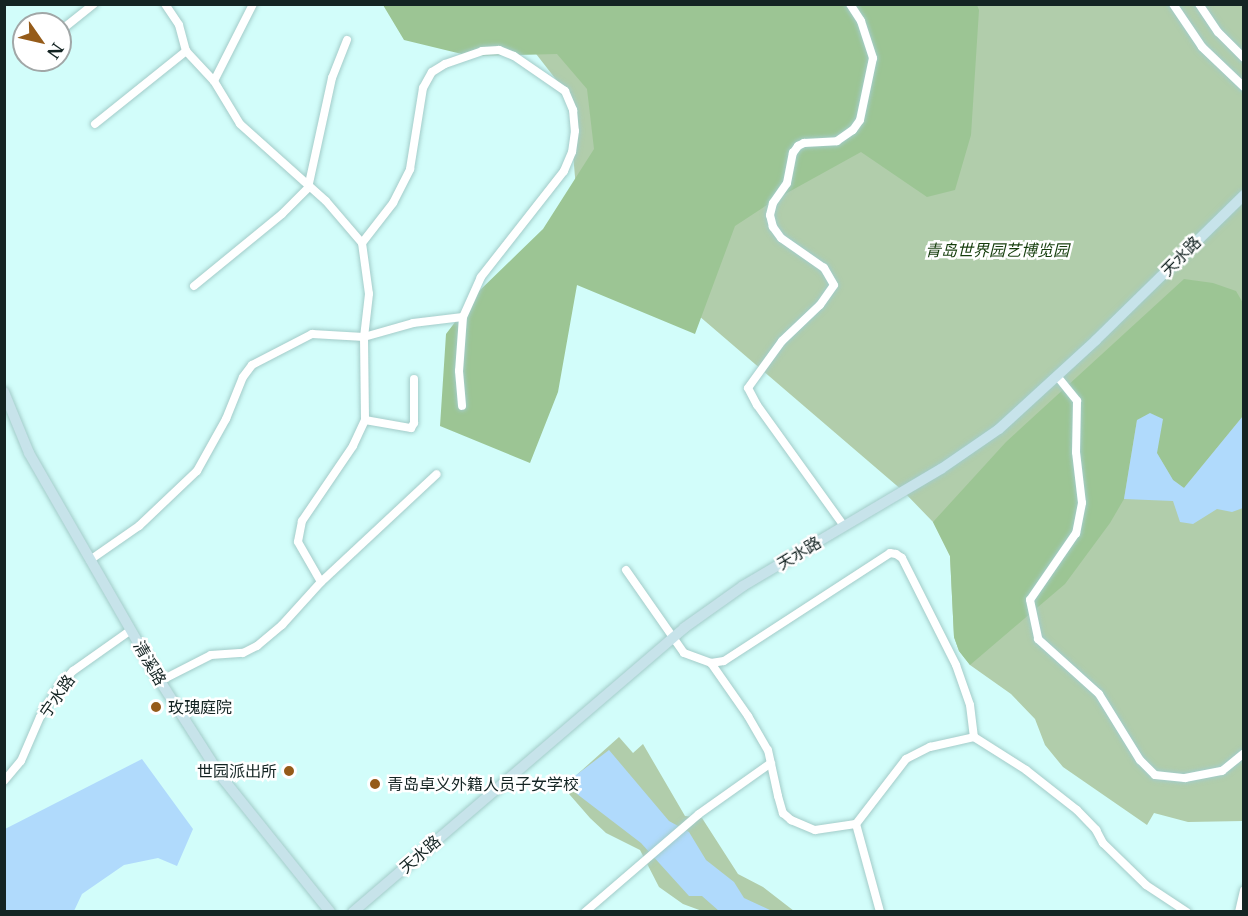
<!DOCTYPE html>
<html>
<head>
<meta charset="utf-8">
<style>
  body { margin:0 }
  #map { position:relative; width:1248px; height:916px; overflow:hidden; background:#d2fdfa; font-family:"Libre Baskerville","Noto Sans SC",serif }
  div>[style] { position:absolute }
  .green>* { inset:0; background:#b1cdab }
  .forest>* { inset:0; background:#9cc594 }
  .water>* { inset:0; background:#b0dafc }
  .roads { filter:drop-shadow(0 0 2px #a3ccc9) drop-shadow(0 0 2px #a3ccc9) }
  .street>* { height:8px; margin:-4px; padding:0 4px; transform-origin:4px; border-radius:4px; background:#fff }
  .secondary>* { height:10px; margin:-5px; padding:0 5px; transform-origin:5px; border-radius:5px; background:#c7e3ea }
  .dots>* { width:16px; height:16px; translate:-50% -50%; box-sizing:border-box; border:3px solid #fff; border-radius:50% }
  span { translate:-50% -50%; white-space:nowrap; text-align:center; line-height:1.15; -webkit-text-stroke:5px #fff; paint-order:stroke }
  .park-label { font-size:16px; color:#153d0c; font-style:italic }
  .street-label { font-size:16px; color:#142423 }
  .poi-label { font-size:16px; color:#142423 }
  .left { translate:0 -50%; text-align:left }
  .right { translate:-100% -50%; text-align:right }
  .frame { position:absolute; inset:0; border:6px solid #142423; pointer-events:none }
  .north { position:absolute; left:12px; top:12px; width:60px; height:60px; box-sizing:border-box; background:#fff; border:2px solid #a1a7a7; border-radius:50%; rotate:124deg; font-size:16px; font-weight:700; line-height:24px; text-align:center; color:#142423 }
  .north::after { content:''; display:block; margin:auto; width:21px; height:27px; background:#955b19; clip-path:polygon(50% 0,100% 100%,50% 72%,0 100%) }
</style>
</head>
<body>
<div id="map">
  <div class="green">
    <i style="clip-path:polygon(498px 5px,1243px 5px,1243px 821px,1188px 822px,1154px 813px,1147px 825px,1063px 767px,1045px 745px,1035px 719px,1011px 694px,970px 665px,959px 651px,954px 637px,950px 556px,933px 522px,903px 491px,578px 212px,568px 95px)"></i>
    <i style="clip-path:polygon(619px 737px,633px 753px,643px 744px,685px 816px,702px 818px,738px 874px,763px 887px,794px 911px,702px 911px,683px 904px,659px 887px,640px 850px,606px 833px,590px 818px,563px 787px)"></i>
  </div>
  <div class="forest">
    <i style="clip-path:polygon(383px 5px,977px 5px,979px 10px,971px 135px,955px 190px,927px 197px,861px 152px,776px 199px,735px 226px,695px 334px,577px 285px,558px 392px,530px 463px,440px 426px,446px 334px,478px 292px,543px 229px,594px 149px,587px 89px,557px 54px,470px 56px,404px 40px)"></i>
    <i style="clip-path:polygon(1184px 279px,1213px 283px,1236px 291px,1243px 303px,1243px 416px,1184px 488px,1173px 480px,1137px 420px,1124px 499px,1110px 523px,1065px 584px,970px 665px,959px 651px,954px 637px,950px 556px,933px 522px,1006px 442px)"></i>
  </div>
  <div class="water">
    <i style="clip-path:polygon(1150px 413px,1163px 419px,1157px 453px,1173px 480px,1184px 488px,1243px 416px,1243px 508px,1232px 512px,1217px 509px,1193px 524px,1180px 522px,1173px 501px,1124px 499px,1137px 420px)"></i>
    <i style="clip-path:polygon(609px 750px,669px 821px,689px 832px,706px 860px,734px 882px,744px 898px,772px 911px,719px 911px,702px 896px,689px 896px,641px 843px,577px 794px,567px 782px)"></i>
    <i style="clip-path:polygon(142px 759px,193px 829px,177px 866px,158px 858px,124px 865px,82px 894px,74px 911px,5px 911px,5px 829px)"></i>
  </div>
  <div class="roads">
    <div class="street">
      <i style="left:165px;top:4px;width:25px;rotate:56deg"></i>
      <i style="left:179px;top:25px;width:27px;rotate:75deg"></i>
      <i style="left:186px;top:51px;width:41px;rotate:47deg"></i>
      <i style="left:214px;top:81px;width:50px;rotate:58.8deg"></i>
      <i style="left:240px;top:124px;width:115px;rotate:41.8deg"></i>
      <i style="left:326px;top:201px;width:55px;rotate:49.4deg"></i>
      <i style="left:362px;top:243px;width:51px;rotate:82.2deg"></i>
      <i style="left:369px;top:294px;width:43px;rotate:96.6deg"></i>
      <i style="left:364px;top:337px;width:83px;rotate:89.3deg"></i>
      <i style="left:365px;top:420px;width:29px;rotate:115deg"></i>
      <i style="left:353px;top:446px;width:91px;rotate:124.2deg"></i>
      <i style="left:302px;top:521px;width:21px;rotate:101deg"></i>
      <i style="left:298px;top:542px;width:46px;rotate:60.1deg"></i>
      <i style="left:1173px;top:4px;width:52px;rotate:56deg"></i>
      <i style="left:1202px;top:47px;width:58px;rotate:43.6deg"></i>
      <i style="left:1199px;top:4px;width:34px;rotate:56deg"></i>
      <i style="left:1218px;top:32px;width:37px;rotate:45deg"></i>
      <i style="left:60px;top:31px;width:43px;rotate:-38.5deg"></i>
      <i style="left:214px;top:81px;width:86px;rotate:-63.1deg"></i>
      <i style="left:95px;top:124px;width:117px;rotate:-38.7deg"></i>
      <i style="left:362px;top:243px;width:51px;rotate:-52.2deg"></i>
      <i style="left:393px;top:203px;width:38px;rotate:-63deg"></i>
      <i style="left:410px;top:169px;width:82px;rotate:-80.9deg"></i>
      <i style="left:423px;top:88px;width:18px;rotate:-61deg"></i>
      <i style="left:432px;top:72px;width:15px;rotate:-32deg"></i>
      <i style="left:445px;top:64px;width:39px;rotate:-19deg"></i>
      <i style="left:482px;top:51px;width:17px;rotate:-3deg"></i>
      <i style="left:499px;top:50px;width:16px;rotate:22deg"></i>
      <i style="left:514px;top:56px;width:62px;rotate:34.5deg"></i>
      <i style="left:565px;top:91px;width:21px;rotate:67deg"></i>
      <i style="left:573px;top:110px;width:21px;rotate:85deg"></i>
      <i style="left:575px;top:131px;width:21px;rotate:98deg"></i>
      <i style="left:572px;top:152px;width:21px;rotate:113deg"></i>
      <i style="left:564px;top:171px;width:135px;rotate:128.1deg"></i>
      <i style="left:481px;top:277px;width:44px;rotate:114.2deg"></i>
      <i style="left:463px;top:317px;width:54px;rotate:94.2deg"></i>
      <i style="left:459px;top:371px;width:35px;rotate:85deg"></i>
      <i style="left:194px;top:286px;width:114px;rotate:-39.3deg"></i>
      <i style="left:282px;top:214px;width:37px;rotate:-45deg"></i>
      <i style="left:308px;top:188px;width:113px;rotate:-77.7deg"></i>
      <i style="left:332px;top:78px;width:41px;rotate:-68.5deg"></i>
      <i style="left:1057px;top:376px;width:32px;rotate:51deg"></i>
      <i style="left:1077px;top:401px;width:51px;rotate:91.1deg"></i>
      <i style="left:1076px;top:452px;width:51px;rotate:83.3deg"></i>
      <i style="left:1082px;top:503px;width:31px;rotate:101deg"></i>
      <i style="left:1076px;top:533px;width:81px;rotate:124.5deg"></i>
      <i style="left:1030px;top:600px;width:40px;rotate:78deg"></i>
      <i style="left:1038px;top:639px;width:82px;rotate:42deg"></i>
      <i style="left:1099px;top:694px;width:78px;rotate:58.2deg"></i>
      <i style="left:1140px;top:760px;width:21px;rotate:45deg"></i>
      <i style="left:1155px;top:775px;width:30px;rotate:6deg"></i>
      <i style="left:1185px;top:778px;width:38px;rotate:-11deg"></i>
      <i style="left:1222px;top:771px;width:28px;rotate:-39deg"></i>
      <i style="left:365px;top:420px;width:47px;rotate:9.9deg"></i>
      <i style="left:411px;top:428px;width:6px;rotate:-59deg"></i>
      <i style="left:414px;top:423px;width:44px;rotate:-90deg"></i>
      <i style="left:844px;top:526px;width:149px;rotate:-125.7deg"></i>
      <i style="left:757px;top:405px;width:19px;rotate:-118deg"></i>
      <i style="left:748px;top:388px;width:58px;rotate:-54.1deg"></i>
      <i style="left:782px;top:341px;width:52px;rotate:-43.5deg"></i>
      <i style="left:820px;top:305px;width:24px;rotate:-55deg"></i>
      <i style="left:834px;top:285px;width:20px;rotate:-120deg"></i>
      <i style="left:824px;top:268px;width:52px;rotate:-145.1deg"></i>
      <i style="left:781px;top:238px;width:14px;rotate:-126deg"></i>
      <i style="left:773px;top:227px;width:12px;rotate:-104deg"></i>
      <i style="left:770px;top:215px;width:12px;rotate:-76deg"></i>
      <i style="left:773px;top:203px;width:24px;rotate:-55deg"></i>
      <i style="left:787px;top:183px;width:31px;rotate:-79deg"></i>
      <i style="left:793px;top:153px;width:9px;rotate:-54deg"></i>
      <i style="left:798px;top:146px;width:7px;rotate:-27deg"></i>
      <i style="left:804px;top:143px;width:33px;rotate:-3deg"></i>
      <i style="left:837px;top:141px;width:19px;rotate:-35deg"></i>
      <i style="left:853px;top:130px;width:12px;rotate:-55deg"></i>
      <i style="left:860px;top:120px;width:63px;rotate:-78.2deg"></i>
      <i style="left:873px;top:58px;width:39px;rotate:-108deg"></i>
      <i style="left:861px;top:21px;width:20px;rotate:-123deg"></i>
      <i style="left:90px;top:560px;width:60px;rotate:-34.8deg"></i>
      <i style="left:139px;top:526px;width:80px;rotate:-43.5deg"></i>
      <i style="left:197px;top:471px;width:60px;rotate:-60.9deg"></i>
      <i style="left:226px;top:419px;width:45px;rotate:-68deg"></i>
      <i style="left:243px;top:377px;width:15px;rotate:-53deg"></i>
      <i style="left:252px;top:365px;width:68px;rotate:-27.3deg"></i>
      <i style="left:312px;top:334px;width:52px;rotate:3.3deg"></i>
      <i style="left:364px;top:337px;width:51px;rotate:-15.9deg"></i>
      <i style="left:413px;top:323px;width:50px;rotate:-6.8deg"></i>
      <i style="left:626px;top:570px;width:101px;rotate:55.1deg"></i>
      <i style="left:684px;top:653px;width:29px;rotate:20deg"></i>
      <i style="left:711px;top:663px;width:65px;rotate:55.1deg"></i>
      <i style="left:748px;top:716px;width:39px;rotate:60deg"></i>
      <i style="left:768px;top:750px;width:47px;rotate:77.7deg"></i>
      <i style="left:778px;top:796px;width:18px;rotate:74deg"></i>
      <i style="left:783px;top:813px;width:11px;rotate:41deg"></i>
      <i style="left:791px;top:820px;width:26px;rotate:23deg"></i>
      <i style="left:815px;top:830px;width:41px;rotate:-8.3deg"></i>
      <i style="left:856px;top:824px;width:82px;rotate:-52.4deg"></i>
      <i style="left:906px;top:759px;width:27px;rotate:-27deg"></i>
      <i style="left:930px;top:747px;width:45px;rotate:-12.8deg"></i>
      <i style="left:974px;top:737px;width:62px;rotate:32.4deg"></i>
      <i style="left:1026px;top:770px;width:65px;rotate:38.1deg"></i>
      <i style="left:1077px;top:810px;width:28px;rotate:46deg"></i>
      <i style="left:1096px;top:830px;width:15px;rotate:62deg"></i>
      <i style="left:1103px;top:843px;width:60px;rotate:44.3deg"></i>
      <i style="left:1146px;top:885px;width:49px;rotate:33.4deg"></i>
      <i style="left:711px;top:663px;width:13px;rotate:-9deg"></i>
      <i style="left:724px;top:661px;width:198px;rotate:-33deg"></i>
      <i style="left:890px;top:553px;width:6px;rotate:9deg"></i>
      <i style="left:896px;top:554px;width:7px;rotate:34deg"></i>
      <i style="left:902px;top:558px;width:120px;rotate:63.2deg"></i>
      <i style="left:956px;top:665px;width:42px;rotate:70.7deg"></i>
      <i style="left:970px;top:705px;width:32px;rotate:83deg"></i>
      <i style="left:160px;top:681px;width:57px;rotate:-27deg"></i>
      <i style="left:211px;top:655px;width:32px;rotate:-4deg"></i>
      <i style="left:243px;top:653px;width:16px;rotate:-27deg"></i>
      <i style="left:257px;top:646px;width:33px;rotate:-40deg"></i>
      <i style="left:282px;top:625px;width:58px;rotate:-47.8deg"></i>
      <i style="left:321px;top:582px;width:158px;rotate:-43deg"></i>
      <i style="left:4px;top:781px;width:26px;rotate:-50deg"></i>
      <i style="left:21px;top:761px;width:48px;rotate:-66.6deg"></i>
      <i style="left:40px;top:717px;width:34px;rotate:-58deg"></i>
      <i style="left:58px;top:688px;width:23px;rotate:-49deg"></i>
      <i style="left:73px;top:671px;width:71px;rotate:-35.3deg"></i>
      <i style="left:856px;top:824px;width:91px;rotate:74.7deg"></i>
      <i style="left:585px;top:912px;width:150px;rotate:-40.7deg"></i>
      <i style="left:699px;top:814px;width:88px;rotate:-35.3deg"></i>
      <i style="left:1239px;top:912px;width:22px;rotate:-77deg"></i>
    </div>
    <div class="secondary">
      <i style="left:4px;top:392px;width:66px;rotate:67.7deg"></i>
      <i style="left:29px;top:453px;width:263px;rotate:60.1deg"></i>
      <i style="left:160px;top:681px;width:112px;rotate:57.4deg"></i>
      <i style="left:220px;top:775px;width:176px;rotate:51.2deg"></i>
      <i style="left:353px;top:912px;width:436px;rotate:-40.6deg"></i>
      <i style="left:684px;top:628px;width:72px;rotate:-35.4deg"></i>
      <i style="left:743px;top:586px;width:230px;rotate:-30.6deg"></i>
      <i style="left:941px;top:469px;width:70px;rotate:-34.6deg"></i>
      <i style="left:999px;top:429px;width:132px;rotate:-42.5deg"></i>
      <i style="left:1096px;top:340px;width:207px;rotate:-44.4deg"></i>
    </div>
  </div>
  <div class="dots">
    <i style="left:156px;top:707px;background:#955b19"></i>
    <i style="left:289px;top:771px;background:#955b19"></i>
    <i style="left:375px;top:784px;background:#955b19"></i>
  </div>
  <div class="park-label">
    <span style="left:997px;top:250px">青岛世界园艺博览园</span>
  </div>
  <div class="street-label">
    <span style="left:1181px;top:256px;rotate:-45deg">天水路</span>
    <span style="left:799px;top:553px;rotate:-31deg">天水路</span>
    <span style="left:150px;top:663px;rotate:60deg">清溪路</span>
    <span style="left:57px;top:696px;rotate:-55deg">宁水路</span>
    <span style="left:420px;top:854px;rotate:-41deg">天水路</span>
  </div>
  <div class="poi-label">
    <span class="left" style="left:168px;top:707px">玫瑰庭院</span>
    <span class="right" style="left:277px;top:771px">世园派出所</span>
    <span class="left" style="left:387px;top:784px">青岛卓义外籍人员子女学校</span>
  </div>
  <div class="frame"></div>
  <div class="north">N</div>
</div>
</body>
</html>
